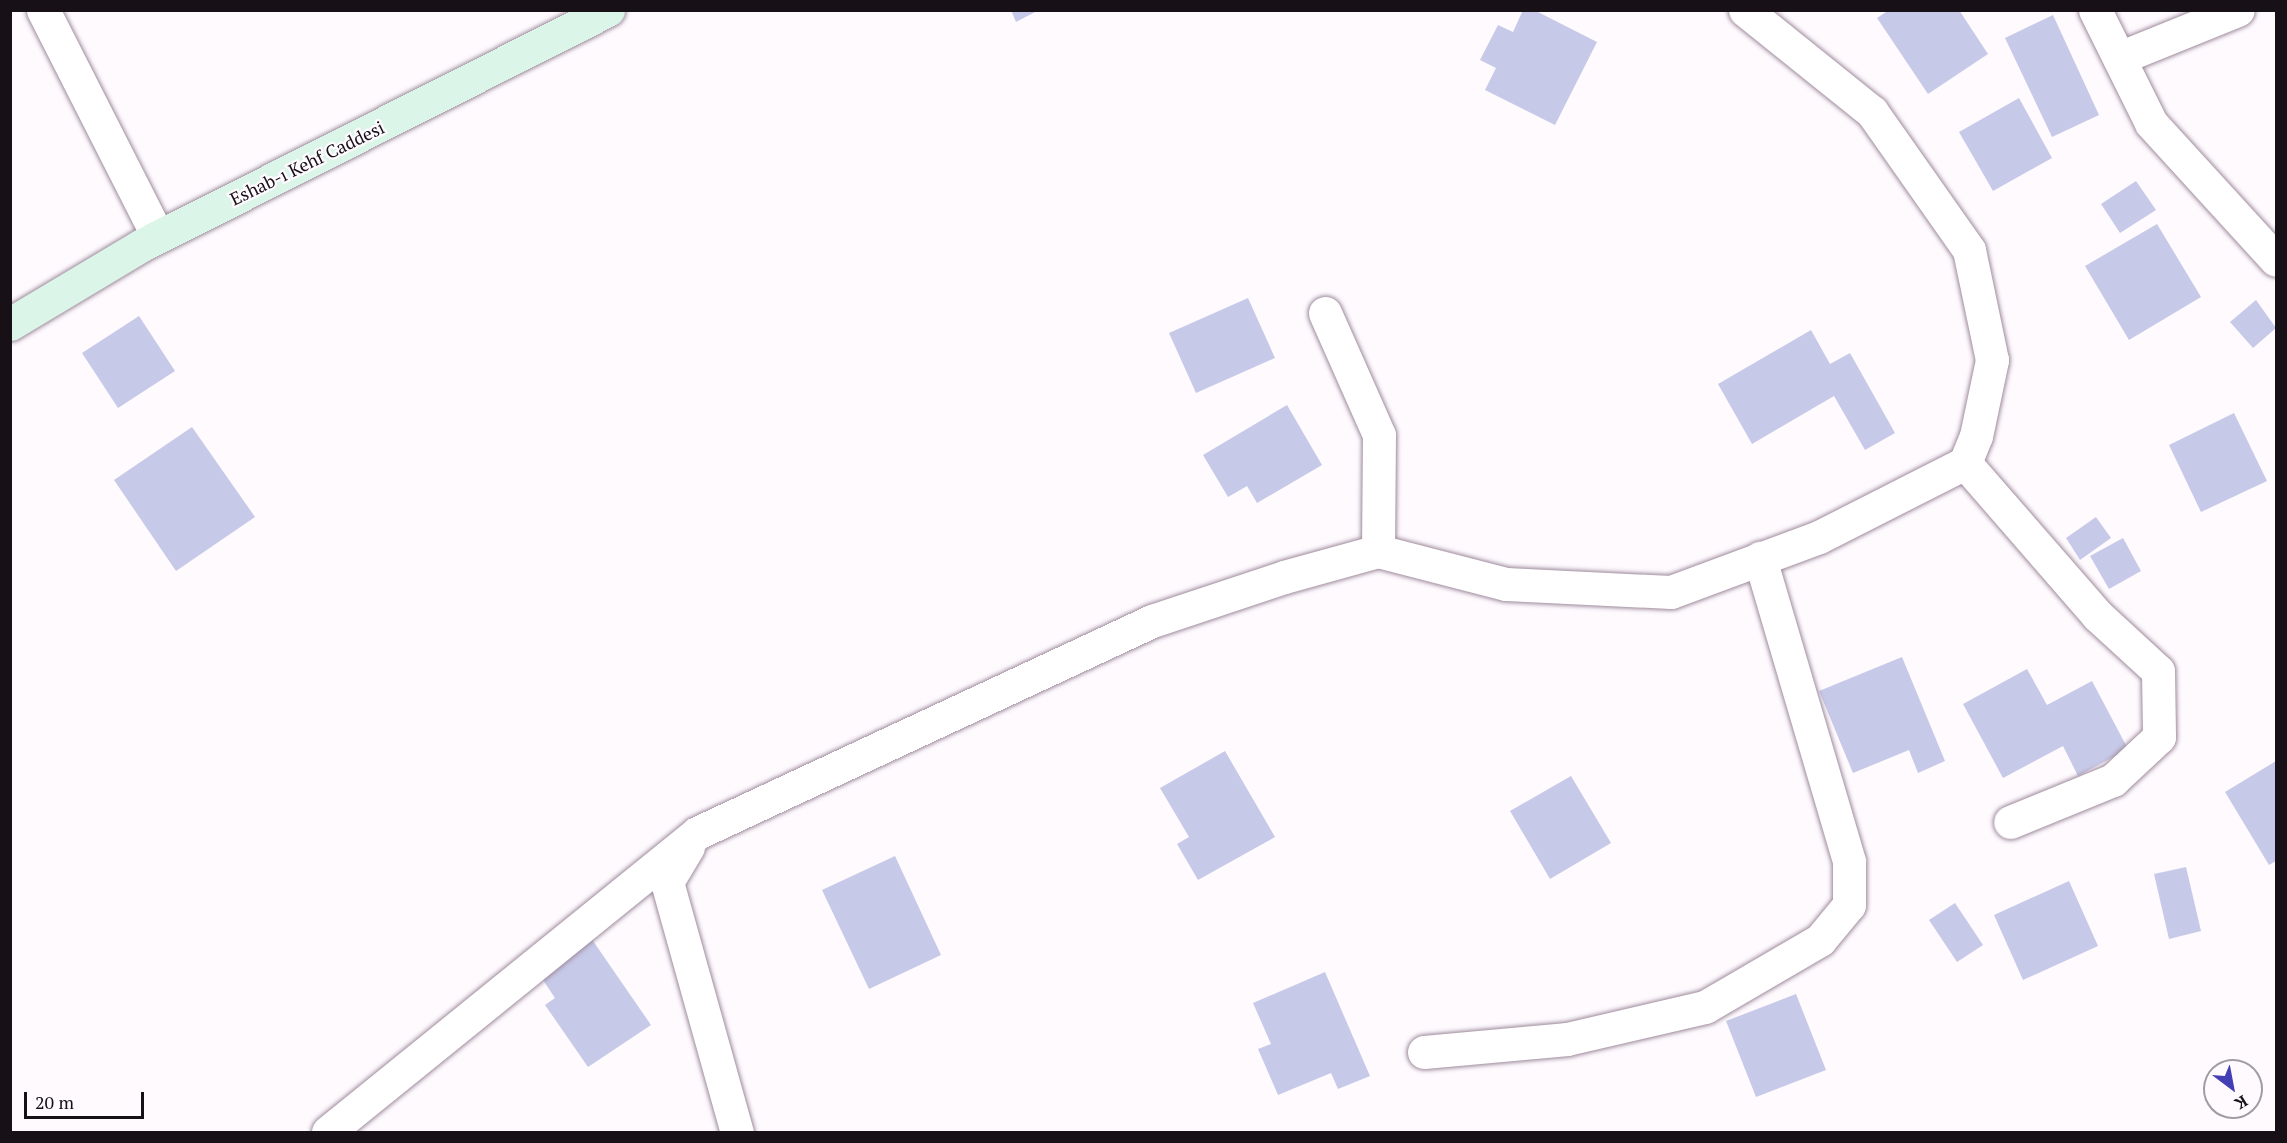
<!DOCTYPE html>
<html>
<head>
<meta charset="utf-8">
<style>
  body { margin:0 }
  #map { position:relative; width:2287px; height:1143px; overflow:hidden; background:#fefafe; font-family:"PT Serif",serif }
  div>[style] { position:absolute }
  .building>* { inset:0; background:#c7c9e8 }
  .roads { filter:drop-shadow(0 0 2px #9f8b9d) drop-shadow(0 0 2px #9f8b9d) }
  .street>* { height:33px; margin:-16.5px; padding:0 16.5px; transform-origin:16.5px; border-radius:16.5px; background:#fff }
  .secondary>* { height:33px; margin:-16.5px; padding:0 16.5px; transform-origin:16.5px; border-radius:16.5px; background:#dbf5e9 }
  span { translate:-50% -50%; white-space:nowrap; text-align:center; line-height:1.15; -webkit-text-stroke:4.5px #fefafe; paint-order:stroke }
  .street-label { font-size:18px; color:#171017 }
  .frame { position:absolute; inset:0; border:12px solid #171017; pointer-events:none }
  .north { position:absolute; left:2203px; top:1059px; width:60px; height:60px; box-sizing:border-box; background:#fefafe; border:2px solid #a29ca2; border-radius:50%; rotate:148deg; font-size:16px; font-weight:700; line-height:24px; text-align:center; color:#171017 }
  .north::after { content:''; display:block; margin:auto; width:21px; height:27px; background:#453fb5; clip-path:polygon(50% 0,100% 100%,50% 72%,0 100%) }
  .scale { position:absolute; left:24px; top:1092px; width:120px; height:27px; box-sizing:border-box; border:3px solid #171017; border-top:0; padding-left:8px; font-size:18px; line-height:21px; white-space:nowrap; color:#171017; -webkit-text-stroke:4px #fefafe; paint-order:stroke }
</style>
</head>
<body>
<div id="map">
  <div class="building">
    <i style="clip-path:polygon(1011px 10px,1039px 10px,1016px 22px)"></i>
    <i style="clip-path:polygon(1523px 10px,1534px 10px,1597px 42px,1555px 125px,1485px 90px,1496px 68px,1480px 60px,1498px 25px,1513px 32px)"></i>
    <i style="clip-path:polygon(1889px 10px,1959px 10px,1988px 54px,1928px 94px,1877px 18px)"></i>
    <i style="clip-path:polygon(2053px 15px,2099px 115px,2052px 137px,2005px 38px)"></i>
    <i style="clip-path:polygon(2019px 98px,2052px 158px,1993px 191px,1959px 132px)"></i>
    <i style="clip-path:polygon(2136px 181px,2156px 210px,2120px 233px,2101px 204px)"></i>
    <i style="clip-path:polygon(2157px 224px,2201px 297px,2129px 340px,2085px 266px)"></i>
    <i style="clip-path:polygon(1248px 298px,1275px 358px,1196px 393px,1169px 333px)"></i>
    <i style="clip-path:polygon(2256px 300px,2276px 328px,2253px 348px,2230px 322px)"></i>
    <i style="clip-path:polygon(139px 316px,175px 371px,118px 408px,82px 353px)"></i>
    <i style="clip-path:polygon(1811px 330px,1830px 364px,1850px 353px,1895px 433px,1865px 450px,1834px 396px,1752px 444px,1718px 384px)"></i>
    <i style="clip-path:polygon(1287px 405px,1322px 465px,1257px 503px,1247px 486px,1228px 497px,1203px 455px)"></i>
    <i style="clip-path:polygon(2234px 413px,2267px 481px,2201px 512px,2169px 445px)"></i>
    <i style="clip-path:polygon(192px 427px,255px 517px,176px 571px,114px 480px)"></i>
    <i style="clip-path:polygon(2096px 517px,2111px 538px,2080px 560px,2066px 538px)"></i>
    <i style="clip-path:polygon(2123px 538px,2141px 571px,2109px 589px,2090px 556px)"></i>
    <i style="clip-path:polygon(1902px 657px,1945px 761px,1918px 773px,1909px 750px,1853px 773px,1819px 691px)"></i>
    <i style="clip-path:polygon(2027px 669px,2047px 705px,2092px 681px,2128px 749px,2078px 776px,2063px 746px,2003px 778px,1963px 704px)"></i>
    <i style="clip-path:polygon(1225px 751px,1275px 837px,1198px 880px,1177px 844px,1189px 837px,1160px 788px)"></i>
    <i style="clip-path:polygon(2276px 761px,2276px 861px,2269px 865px,2225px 792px)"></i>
    <i style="clip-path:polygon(1571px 776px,1611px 843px,1550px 879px,1510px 811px)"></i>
    <i style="clip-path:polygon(895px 856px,941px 955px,869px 989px,822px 890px)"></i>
    <i style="clip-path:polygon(2186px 867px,2201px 931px,2169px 939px,2154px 874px)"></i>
    <i style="clip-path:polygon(2069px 881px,2098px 946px,2023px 980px,1994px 915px)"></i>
    <i style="clip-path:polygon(1955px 903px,1983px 945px,1957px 962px,1929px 920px)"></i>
    <i style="clip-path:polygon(591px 938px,651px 1025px,588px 1067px,545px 1005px,555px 998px,539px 974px)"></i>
    <i style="clip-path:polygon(1325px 972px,1370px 1076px,1338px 1089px,1331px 1073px,1278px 1095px,1258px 1049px,1271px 1044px,1253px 1003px)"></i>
    <i style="clip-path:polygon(1796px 994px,1826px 1070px,1756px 1097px,1726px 1021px)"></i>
  </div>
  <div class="roads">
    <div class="street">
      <i style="left:43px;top:10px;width:254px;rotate:63.1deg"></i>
      <i style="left:2095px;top:10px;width:126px;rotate:63.6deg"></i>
      <i style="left:2151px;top:123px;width:185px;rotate:47.6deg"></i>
      <i style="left:2119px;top:58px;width:128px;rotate:-22deg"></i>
      <i style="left:1325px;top:313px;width:133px;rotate:66.1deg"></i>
      <i style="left:1379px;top:435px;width:116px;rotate:90.5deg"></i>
      <i style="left:1965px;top:463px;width:201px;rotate:49deg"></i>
      <i style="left:2097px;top:615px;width:83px;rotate:42.6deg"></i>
      <i style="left:2158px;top:671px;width:66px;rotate:89.1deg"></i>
      <i style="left:2159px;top:737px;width:63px;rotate:136.9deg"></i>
      <i style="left:2113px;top:780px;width:111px;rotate:157.8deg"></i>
      <i style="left:688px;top:847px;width:41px;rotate:121deg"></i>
      <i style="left:667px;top:882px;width:260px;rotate:74.4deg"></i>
      <i style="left:1424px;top:1052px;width:144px;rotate:-5.2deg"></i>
      <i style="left:1567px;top:1039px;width:142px;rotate:-13.1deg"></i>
      <i style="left:1705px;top:1007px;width:133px;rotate:-30.2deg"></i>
      <i style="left:1820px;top:940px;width:45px;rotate:-50.4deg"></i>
      <i style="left:1849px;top:905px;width:44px;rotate:-90deg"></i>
      <i style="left:1849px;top:861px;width:316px;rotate:-106.4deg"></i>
      <i style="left:328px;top:1132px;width:475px;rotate:-39deg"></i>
      <i style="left:697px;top:833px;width:502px;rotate:-24.98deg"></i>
      <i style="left:1152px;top:621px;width:139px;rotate:-18.4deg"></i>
      <i style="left:1284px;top:577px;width:98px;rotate:-15.5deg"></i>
      <i style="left:1378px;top:551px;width:132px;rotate:14.5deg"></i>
      <i style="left:1506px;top:584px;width:165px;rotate:2.8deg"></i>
      <i style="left:1671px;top:592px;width:158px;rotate:-20.4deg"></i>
      <i style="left:1819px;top:537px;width:164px;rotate:-26.9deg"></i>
      <i style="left:1965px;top:463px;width:29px;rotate:-68deg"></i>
      <i style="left:1976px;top:436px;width:78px;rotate:-78.1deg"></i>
      <i style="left:1992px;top:360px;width:112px;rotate:-101.8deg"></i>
      <i style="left:1969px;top:250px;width:169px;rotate:-125.1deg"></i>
      <i style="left:1872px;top:112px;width:163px;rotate:-141.2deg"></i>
    </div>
    <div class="secondary">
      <i style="left:10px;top:324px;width:154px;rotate:-30.9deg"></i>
      <i style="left:142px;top:245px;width:522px;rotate:-26.76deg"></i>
    </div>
  </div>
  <div class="street-label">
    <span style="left:307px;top:163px;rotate:-26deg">Eshab-ı Kehf Caddesi</span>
  </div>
  <div class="frame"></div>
  <div class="north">K</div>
  <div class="scale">20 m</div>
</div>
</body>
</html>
